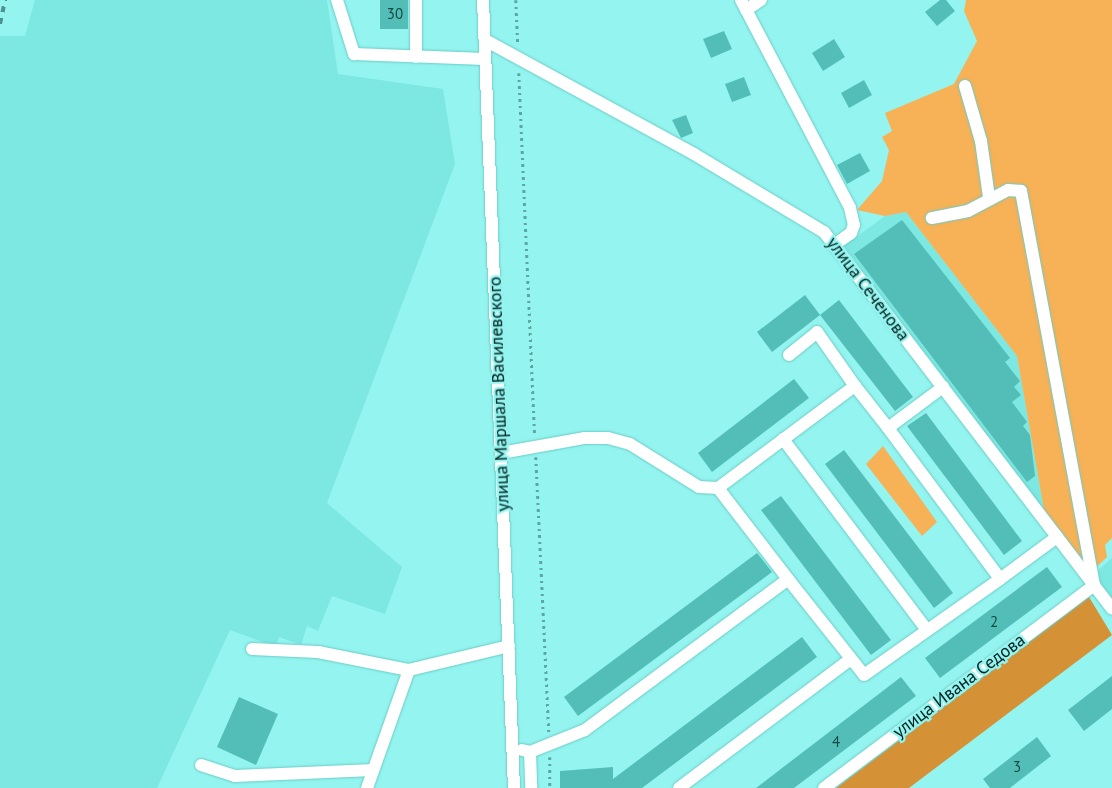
<!DOCTYPE html>
<html>
<head>
<meta charset="utf-8">
<style>
  body { margin:0 }
  #map { position:relative; width:1112px; height:788px; overflow:hidden; background:#94f4ef; font-family:"PT Sans",sans-serif }
  div>[style] { position:absolute }
  .built>* { inset:0; background:#7de7e2 }
  .green>* { inset:0; background:#f7b156 }
  .forest>* { inset:0; background:#d49136 }
  .building>* { inset:0; background:#53beb8 }
  .path>* { height:2.5px; margin-top:-1.25px; transform-origin:0; background:repeating-linear-gradient(90deg,#5da5a1 0 2.5px,transparent 0 6.5px) }
  .roads { filter:drop-shadow(0 0 1px #6bccc7) drop-shadow(0 0 1px #6bccc7) }
  .minor>* { height:12px; margin:-6px; padding:0 6px; transform-origin:6px; border-radius:6px; background:#fff }
  .rail>* { height:4px; margin-top:-2px; transform-origin:0; background:repeating-linear-gradient(90deg,#4f908d 0 6px,transparent 0 12px) }
  span { translate:-50% -50%; white-space:nowrap; text-align:center; line-height:1.15; -webkit-text-stroke:4.5px #94f4ef; paint-order:stroke }
  .number-label { font-size:15px; color:#164845 }
  .number-label span { -webkit-text-stroke-width:0 }
  .street-label { font-size:18px; color:#01201f }
</style>
</head>
<body>
<div id="map">
  <div class="built">
    <i style="clip-path:polygon(35px 0,327px 0,338px 74px,443px 89px,455px 164px,327px 503px,402px 567px,385px 614px,332px 596px,318px 631px,307px 626px,301px 645px,279px 637px,276px 647px,230px 630px,157px 788px,0 788px,0 36px,25px 36px)"></i>
    <i style="clip-path:polygon(906px 212px,1017px 356px,1044px 510px,844px 246px,885px 216px)"></i>
    <i style="clip-path:polygon(1112px 558px,1112px 599px,1093px 575px)"></i>
  </div>
  <div class="green">
    <i style="clip-path:polygon(966px 0,1112px 0,1112px 538px,1105px 545px,1107px 557px,1090px 573px,1044px 510px,1017px 356px,906px 212px,885px 216px,857px 210px,882px 181px,889px 150px,882px 137px,892px 131px,885px 113px,954px 84px,977px 41px,964px 11px)"></i>
    <i style="clip-path:polygon(883px 446px,937px 522px,922px 536px,866px 464px)"></i>
  </div>
  <div class="forest">
    <i style="clip-path:polygon(1089px 597px,1112px 635px,909px 788px,836px 788px)"></i>
  </div>
  <div class="building">
    <i style="clip-path:polygon(380px 0,408px 0,408px 29px,380px 29px)"></i>
    <i style="clip-path:polygon(940px 0,946px 0,955px 11px,937px 26px,925px 12px)"></i>
    <i style="clip-path:polygon(724px 31px,732px 49px,711px 58px,703px 39px)"></i>
    <i style="clip-path:polygon(834px 39px,845px 57px,823px 71px,812px 53px)"></i>
    <i style="clip-path:polygon(744px 77px,751px 95px,732px 102px,725px 84px)"></i>
    <i style="clip-path:polygon(864px 80px,872px 95px,849px 108px,841px 93px)"></i>
    <i style="clip-path:polygon(686px 115px,693px 133px,681px 138px,672px 120px)"></i>
    <i style="clip-path:polygon(860px 153px,870px 171px,847px 184px,837px 165px)"></i>
    <i style="clip-path:polygon(902px 220px,1010px 358px,1005px 362px,1020px 381px,1014px 387px,1021px 395px,1012px 402px,1027px 422px,1023px 426px,1030px 435px,1035px 476px,1027px 482px,854px 254px)"></i>
    <i style="clip-path:polygon(805px 295px,820px 315px,772px 352px,757px 332px)"></i>
    <i style="clip-path:polygon(839px 300px,913px 397px,895px 411px,820px 315px)"></i>
    <i style="clip-path:polygon(794px 379px,809px 398px,712px 472px,698px 453px)"></i>
    <i style="clip-path:polygon(926px 413px,1022px 541px,1004px 555px,907px 426px)"></i>
    <i style="clip-path:polygon(844px 450px,953px 593px,934px 608px,825px 464px)"></i>
    <i style="clip-path:polygon(781px 496px,891px 640px,871px 655px,761px 510px)"></i>
    <i style="clip-path:polygon(757px 553px,772px 572px,578px 716px,564px 697px)"></i>
    <i style="clip-path:polygon(1047px 567px,1062px 587px,940px 678px,925px 658px)"></i>
    <i style="clip-path:polygon(802px 637px,817px 657px,642px 788px,560px 788px,560px 771px,613px 767px,613px 779px)"></i>
    <i style="clip-path:polygon(1112px 676px,1112px 709px,1084px 731px,1068px 710px)"></i>
    <i style="clip-path:polygon(901px 677px,916px 696px,794px 788px,756px 788px)"></i>
    <i style="clip-path:polygon(239px 697px,278px 714px,256px 765px,217px 747px)"></i>
    <i style="clip-path:polygon(1037px 737px,1051px 756px,1010px 788px,990px 788px,983px 779px)"></i>
  </div>
  <div class="path">
    <i style="left:516px;top:0;width:45px;rotate:87.5deg"></i>
    <i style="left:519px;top:73px;width:361px;rotate:87.5deg"></i>
    <i style="left:536px;top:457px;width:275px;rotate:87.3deg"></i>
    <i style="left:550px;top:757px;width:31px;rotate:90deg"></i>
  </div>
  <div class="roads">
    <div class="minor">
      <i style="left:337px;top:0;width:57px;rotate:72.5deg"></i>
      <i style="left:354px;top:54px;width:131px;rotate:2.2deg"></i>
      <i style="left:416px;top:0;width:57px;rotate:90deg"></i>
      <i style="left:483px;top:0;width:789px;rotate:87.75deg"></i>
      <i style="left:741px;top:0;width:235px;rotate:62.3deg"></i>
      <i style="left:850px;top:208px;width:17px;rotate:77deg"></i>
      <i style="left:854px;top:225px;width:9px;rotate:111deg"></i>
      <i style="left:851px;top:233px;width:21px;rotate:145deg"></i>
      <i style="left:746px;top:10px;width:18px;rotate:-34deg"></i>
      <i style="left:485px;top:40px;width:238px;rotate:28.6deg"></i>
      <i style="left:694px;top:154px;width:152px;rotate:31deg"></i>
      <i style="left:824px;top:232px;width:474px;rotate:52.6deg"></i>
      <i style="left:965px;top:86px;width:57px;rotate:73.8deg"></i>
      <i style="left:981px;top:141px;width:57px;rotate:81.9deg"></i>
      <i style="left:789px;top:355px;width:36px;rotate:-39deg"></i>
      <i style="left:817px;top:332px;width:66px;rotate:54.9deg"></i>
      <i style="left:888px;top:428px;width:188px;rotate:53.4deg"></i>
      <i style="left:1000px;top:579px;width:71px;rotate:-36.4deg"></i>
      <i style="left:783px;top:439px;width:239px;rotate:53deg"></i>
      <i style="left:501px;top:453px;width:84px;rotate:-10.2deg"></i>
      <i style="left:584px;top:438px;width:24px"></i>
      <i style="left:608px;top:438px;width:23px;rotate:15deg"></i>
      <i style="left:630px;top:444px;width:81px;rotate:31.9deg"></i>
      <i style="left:699px;top:487px;width:19px;rotate:3deg"></i>
      <i style="left:788px;top:579px;width:122px;rotate:51.6deg"></i>
      <i style="left:864px;top:675px;width:166px;rotate:-35.2deg"></i>
      <i style="left:252px;top:649px;width:66px;rotate:2.6deg"></i>
      <i style="left:318px;top:652px;width:93px;rotate:11.2deg"></i>
      <i style="left:522px;top:750px;width:8px;rotate:14deg"></i>
      <i style="left:530px;top:752px;width:36px;rotate:88deg"></i>
      <i style="left:530px;top:752px;width:59px;rotate:-21.8deg"></i>
      <i style="left:585px;top:730px;width:253px;rotate:-36.6deg"></i>
      <i style="left:788px;top:579px;width:115px;rotate:-127.6deg"></i>
      <i style="left:718px;top:488px;width:171px;rotate:-36.7deg"></i>
      <i style="left:855px;top:386px;width:53px;rotate:51.8deg"></i>
      <i style="left:888px;top:428px;width:69px;rotate:-36.7deg"></i>
      <i style="left:201px;top:765px;width:36px;rotate:18deg"></i>
      <i style="left:235px;top:776px;width:138px;rotate:-2.5deg"></i>
      <i style="left:367px;top:788px;width:125px;rotate:-70.4deg"></i>
      <i style="left:409px;top:670px;width:103px;rotate:-13.5deg"></i>
      <i style="left:679px;top:788px;width:215px;rotate:-36.9deg"></i>
      <i style="left:824px;top:788px;width:338px;rotate:-36.9deg"></i>
      <i style="left:1094px;top:585px;width:401px;rotate:-100.5deg"></i>
      <i style="left:1021px;top:191px;width:13px;rotate:-176deg"></i>
      <i style="left:1008px;top:190px;width:45px;rotate:152.3deg"></i>
      <i style="left:968px;top:211px;width:37px;rotate:169deg"></i>
    </div>
  </div>
  <div class="rail">
    <i style="left:0;top:24px;width:25px;rotate:-78deg"></i>
  </div>
  <div class="number-label">
    <span style="left:395px;top:14px">30</span>
    <span style="left:994px;top:622px">2</span>
    <span style="left:836px;top:742px">4</span>
    <span style="left:1017px;top:767px">3</span>
  </div>
  <div class="street-label">
    <span style="left:868px;top:289px;rotate:53deg">улица Сеченова</span>
    <span style="left:499px;top:394px;rotate:-92deg">улица Маршала Василевского</span>
    <span style="left:959px;top:686px;rotate:-37deg">улица Ивана Седова</span>
  </div>
</div>
</body>
</html>
